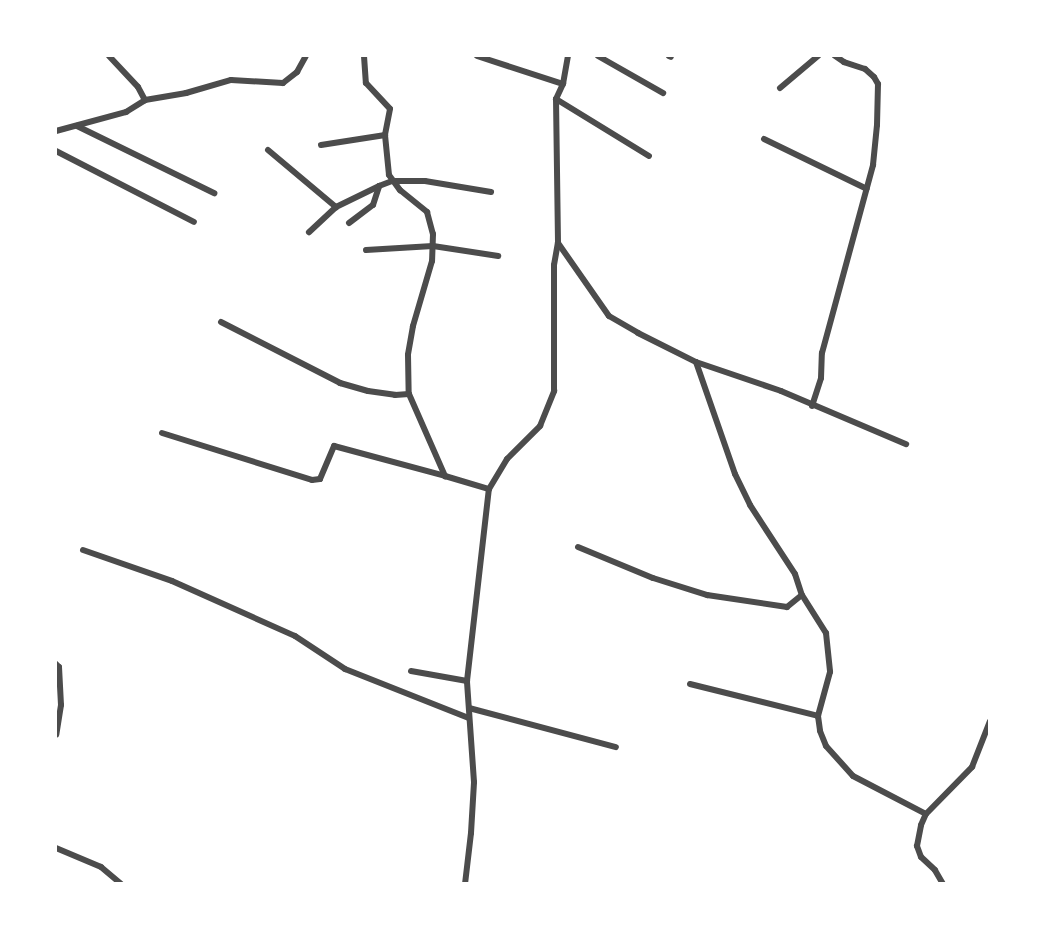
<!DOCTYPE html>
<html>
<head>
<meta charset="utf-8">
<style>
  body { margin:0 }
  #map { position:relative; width:1045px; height:939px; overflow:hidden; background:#fff; font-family:Quicksand,sans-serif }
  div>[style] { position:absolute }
  .minor>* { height:6px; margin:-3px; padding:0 3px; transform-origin:3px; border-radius:3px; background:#4c4c4c }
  span { translate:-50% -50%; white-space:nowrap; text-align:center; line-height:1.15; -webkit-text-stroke:6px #fff; paint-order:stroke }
  .frame { position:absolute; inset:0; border:57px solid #fff; pointer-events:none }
</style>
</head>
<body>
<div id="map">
  <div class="minor">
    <i style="left:109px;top:56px;width:42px;rotate:46.9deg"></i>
    <i style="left:138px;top:87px;width:15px;rotate:62deg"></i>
    <i style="left:364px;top:56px;width:27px;rotate:86deg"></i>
    <i style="left:366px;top:83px;width:35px;rotate:47deg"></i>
    <i style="left:390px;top:109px;width:26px;rotate:101deg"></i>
    <i style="left:385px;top:135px;width:40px;rotate:84.3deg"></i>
    <i style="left:389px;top:175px;width:19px;rotate:54deg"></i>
    <i style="left:400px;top:190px;width:35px;rotate:39deg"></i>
    <i style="left:427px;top:212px;width:23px;rotate:75deg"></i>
    <i style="left:433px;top:234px;width:27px;rotate:92deg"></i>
    <i style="left:432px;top:261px;width:68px;rotate:106.3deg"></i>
    <i style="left:413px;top:326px;width:29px;rotate:100deg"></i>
    <i style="left:408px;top:355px;width:39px;rotate:89deg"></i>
    <i style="left:409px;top:394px;width:90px;rotate:66.3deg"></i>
    <i style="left:445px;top:476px;width:46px;rotate:16.5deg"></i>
    <i style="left:477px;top:56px;width:90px;rotate:18deg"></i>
    <i style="left:598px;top:56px;width:75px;rotate:29.6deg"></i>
    <i style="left:669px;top:56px;width:2px;rotate:27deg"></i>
    <i style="left:780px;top:88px;width:50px;rotate:-40.1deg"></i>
    <i style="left:556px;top:99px;width:109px;rotate:31.5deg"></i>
    <i style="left:77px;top:126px;width:153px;rotate:26.1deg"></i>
    <i style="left:56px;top:131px;width:73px;rotate:-15.2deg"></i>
    <i style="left:126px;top:112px;width:22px;rotate:-32deg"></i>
    <i style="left:145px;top:100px;width:42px;rotate:-9.7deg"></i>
    <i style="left:186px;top:93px;width:47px;rotate:-16.1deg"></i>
    <i style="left:231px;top:80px;width:52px;rotate:3.3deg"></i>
    <i style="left:283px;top:83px;width:18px;rotate:-38deg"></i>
    <i style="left:297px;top:72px;width:18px;rotate:-61deg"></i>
    <i style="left:764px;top:139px;width:114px;rotate:25.9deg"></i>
    <i style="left:321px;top:145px;width:65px;rotate:-8.9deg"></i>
    <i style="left:268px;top:150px;width:89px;rotate:40deg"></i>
    <i style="left:336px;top:207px;width:37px;rotate:137deg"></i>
    <i style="left:56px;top:151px;width:155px;rotate:27.2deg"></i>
    <i style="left:336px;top:207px;width:48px;rotate:-26deg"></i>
    <i style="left:349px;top:223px;width:30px;rotate:-37deg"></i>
    <i style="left:373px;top:205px;width:20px;rotate:-72deg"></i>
    <i style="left:379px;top:186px;width:14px;rotate:-21deg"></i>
    <i style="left:392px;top:181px;width:33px"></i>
    <i style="left:425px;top:181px;width:67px;rotate:9.5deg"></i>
    <i style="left:558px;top:243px;width:89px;rotate:55.1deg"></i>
    <i style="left:609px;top:316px;width:34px;rotate:30deg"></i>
    <i style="left:638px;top:333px;width:65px;rotate:26.6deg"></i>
    <i style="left:696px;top:362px;width:90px;rotate:18.8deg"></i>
    <i style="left:781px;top:391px;width:136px;rotate:23deg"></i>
    <i style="left:366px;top:250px;width:67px;rotate:-3.4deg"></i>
    <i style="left:433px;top:246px;width:66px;rotate:8.7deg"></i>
    <i style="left:221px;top:322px;width:134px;rotate:27.1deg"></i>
    <i style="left:340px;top:383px;width:29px;rotate:16deg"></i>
    <i style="left:368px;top:391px;width:27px;rotate:8deg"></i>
    <i style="left:395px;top:395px;width:14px;rotate:-4deg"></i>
    <i style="left:696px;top:362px;width:119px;rotate:70.8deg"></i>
    <i style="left:735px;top:474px;width:34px;rotate:64deg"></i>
    <i style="left:750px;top:505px;width:82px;rotate:56.9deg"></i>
    <i style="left:795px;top:574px;width:22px;rotate:72deg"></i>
    <i style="left:802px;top:595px;width:45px;rotate:57.7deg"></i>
    <i style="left:826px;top:633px;width:39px;rotate:84deg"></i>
    <i style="left:830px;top:672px;width:46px;rotate:105.3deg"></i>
    <i style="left:818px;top:716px;width:15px;rotate:82deg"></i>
    <i style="left:820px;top:731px;width:16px;rotate:68deg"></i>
    <i style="left:826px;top:746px;width:40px;rotate:48deg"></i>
    <i style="left:853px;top:776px;width:82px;rotate:27.5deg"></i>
    <i style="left:812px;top:406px;width:29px;rotate:-72deg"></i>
    <i style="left:821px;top:378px;width:25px;rotate:-88deg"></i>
    <i style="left:822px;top:353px;width:195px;rotate:-74.8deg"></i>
    <i style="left:873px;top:165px;width:40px;rotate:-84.3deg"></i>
    <i style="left:877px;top:125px;width:41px;rotate:-88.6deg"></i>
    <i style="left:878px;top:84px;width:8px;rotate:-120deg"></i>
    <i style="left:874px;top:77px;width:12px;rotate:-138deg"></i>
    <i style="left:865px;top:69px;width:22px;rotate:-162deg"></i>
    <i style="left:844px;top:62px;width:11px;rotate:-146deg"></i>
    <i style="left:162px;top:433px;width:157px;rotate:17.4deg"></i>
    <i style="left:312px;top:480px;width:8px;rotate:-7deg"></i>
    <i style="left:320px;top:479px;width:36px;rotate:-67deg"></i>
    <i style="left:334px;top:446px;width:115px;rotate:15.1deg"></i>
    <i style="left:578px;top:547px;width:81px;rotate:22.5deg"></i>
    <i style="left:653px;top:578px;width:57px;rotate:17.5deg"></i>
    <i style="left:707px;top:595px;width:81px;rotate:8.5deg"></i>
    <i style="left:787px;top:607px;width:19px;rotate:-39deg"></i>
    <i style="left:83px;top:550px;width:94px;rotate:19.2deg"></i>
    <i style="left:172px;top:581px;width:135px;rotate:24.1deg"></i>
    <i style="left:295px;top:636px;width:60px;rotate:33.4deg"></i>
    <i style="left:345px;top:669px;width:133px;rotate:21.6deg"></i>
    <i style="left:56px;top:664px;width:4px;rotate:45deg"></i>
    <i style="left:59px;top:667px;width:38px;rotate:87deg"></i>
    <i style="left:61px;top:705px;width:30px;rotate:99deg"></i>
    <i style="left:411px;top:671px;width:57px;rotate:10.1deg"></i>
    <i style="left:690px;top:684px;width:132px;rotate:14deg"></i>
    <i style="left:469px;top:708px;width:152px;rotate:14.9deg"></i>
    <i style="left:56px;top:848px;width:49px;rotate:22.9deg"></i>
    <i style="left:101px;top:867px;width:26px;rotate:40deg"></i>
    <i style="left:465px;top:884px;width:51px;rotate:-83.3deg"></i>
    <i style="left:471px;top:833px;width:51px;rotate:-86.6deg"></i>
    <i style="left:474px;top:782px;width:101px;rotate:-94deg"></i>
    <i style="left:467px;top:681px;width:193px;rotate:-83.5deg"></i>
    <i style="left:489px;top:489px;width:35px;rotate:-59deg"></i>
    <i style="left:507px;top:459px;width:47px;rotate:-45deg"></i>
    <i style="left:540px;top:426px;width:38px;rotate:-68deg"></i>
    <i style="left:554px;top:391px;width:126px;rotate:-90deg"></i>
    <i style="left:554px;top:265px;width:23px;rotate:-80deg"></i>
    <i style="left:558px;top:242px;width:143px;rotate:-90.8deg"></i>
    <i style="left:556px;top:99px;width:17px;rotate:-65deg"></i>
    <i style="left:563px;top:84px;width:28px;rotate:-80deg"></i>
    <i style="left:943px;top:884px;width:16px;rotate:-120deg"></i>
    <i style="left:935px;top:870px;width:19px;rotate:-137deg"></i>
    <i style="left:921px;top:857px;width:12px;rotate:-110deg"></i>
    <i style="left:917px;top:846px;width:21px;rotate:-79deg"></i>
    <i style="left:921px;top:825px;width:12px;rotate:-66deg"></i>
    <i style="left:926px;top:814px;width:66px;rotate:-45.6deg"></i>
    <i style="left:972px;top:767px;width:49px;rotate:-68.6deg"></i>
  </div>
  <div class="frame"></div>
</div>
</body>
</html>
